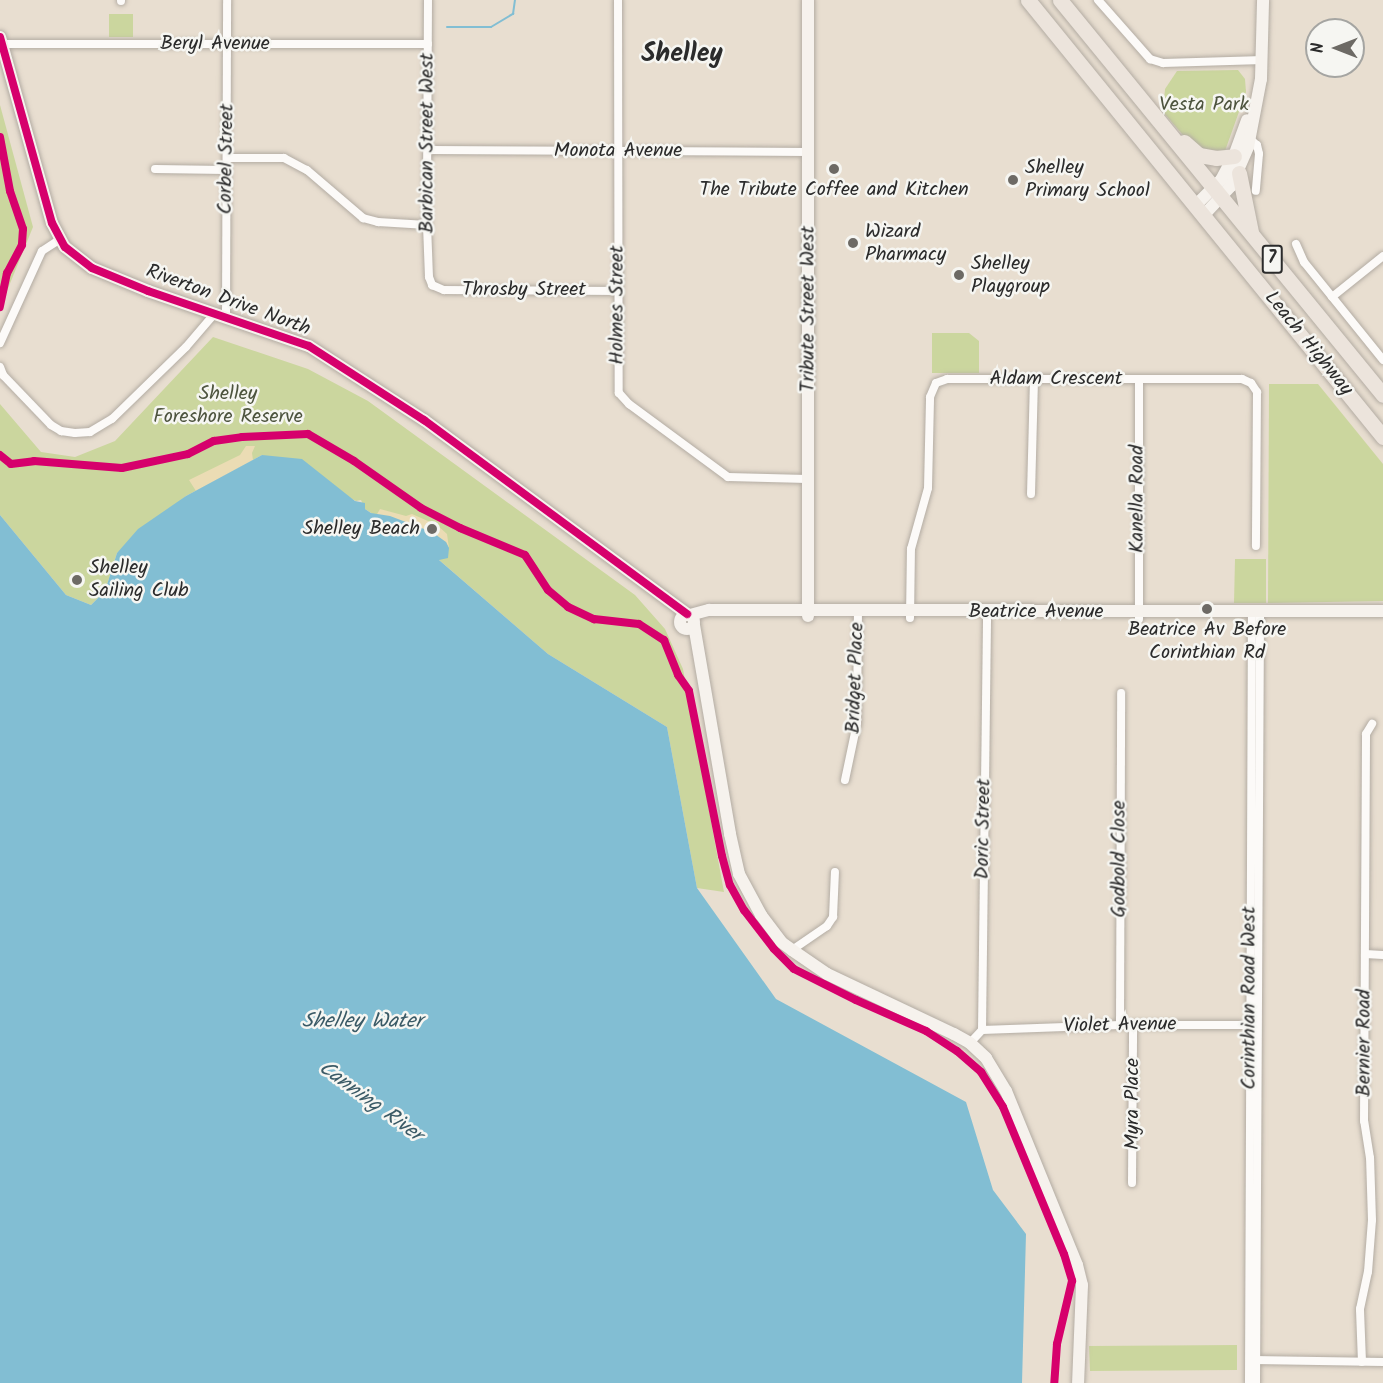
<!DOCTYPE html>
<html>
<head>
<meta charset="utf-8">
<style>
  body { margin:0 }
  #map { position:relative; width:1383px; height:1383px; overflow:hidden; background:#e8ded0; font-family:Kalam,sans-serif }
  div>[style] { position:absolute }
  .green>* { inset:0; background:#cbd69e }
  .sand>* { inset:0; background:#ebdcb4 }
  .water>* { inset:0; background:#82bed3 }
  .stream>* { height:2px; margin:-1px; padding:0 1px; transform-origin:1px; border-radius:1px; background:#82bed3 }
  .roads { filter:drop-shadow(0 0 2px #b3aca3) drop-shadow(0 0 2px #b3aca3) }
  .street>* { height:8px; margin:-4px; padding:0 4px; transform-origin:4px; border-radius:4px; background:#fcfaf8 }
  .secondary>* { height:12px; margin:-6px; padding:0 6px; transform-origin:6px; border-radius:6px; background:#f6f2ed }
  .secondary>.ring { margin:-6px; padding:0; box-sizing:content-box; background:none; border:12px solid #f6f2ed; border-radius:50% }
  .highway>* { height:15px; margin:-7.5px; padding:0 7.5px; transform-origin:7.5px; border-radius:7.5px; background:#ece4dc }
  .cycleway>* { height:8px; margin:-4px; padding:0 4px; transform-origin:4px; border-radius:4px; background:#d6006c }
  .dots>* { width:16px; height:16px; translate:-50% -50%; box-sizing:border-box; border:3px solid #f6f6f2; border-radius:50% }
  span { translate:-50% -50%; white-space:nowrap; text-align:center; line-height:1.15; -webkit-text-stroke:5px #f6f6f2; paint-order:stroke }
  .shield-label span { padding:2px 4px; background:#f6f6f2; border:2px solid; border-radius:4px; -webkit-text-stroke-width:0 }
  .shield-label { font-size:18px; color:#2b2b2b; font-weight:700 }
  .street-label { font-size:20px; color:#2b2b2b }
  .park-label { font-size:20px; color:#4d543e }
  .poi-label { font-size:20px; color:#2b2b2b }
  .left { translate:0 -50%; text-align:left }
  .right { translate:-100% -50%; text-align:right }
  .water-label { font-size:21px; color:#3a5a66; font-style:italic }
  .district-label { font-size:26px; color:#2b2b2b; font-weight:700 }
  .north { position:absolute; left:1305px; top:18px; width:60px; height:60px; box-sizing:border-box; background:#f6f6f2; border:2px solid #a5a5a2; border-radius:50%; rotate:270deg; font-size:16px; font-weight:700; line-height:24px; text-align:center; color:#2b2b2b }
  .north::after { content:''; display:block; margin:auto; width:21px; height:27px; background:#6d6a65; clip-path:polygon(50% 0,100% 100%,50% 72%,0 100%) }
</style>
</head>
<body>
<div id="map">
  <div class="green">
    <i style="clip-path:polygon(109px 14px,133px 14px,133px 37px,109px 37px)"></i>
    <i style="clip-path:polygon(1238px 70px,1245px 79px,1246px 92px,1225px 151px,1195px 149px,1163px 112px,1165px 89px,1177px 71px)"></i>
    <i style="clip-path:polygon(0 105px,33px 227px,0 308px)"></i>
    <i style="clip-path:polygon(932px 333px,969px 333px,979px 341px,979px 373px,932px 373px)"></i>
    <i style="clip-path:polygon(213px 337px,308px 369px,368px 401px,635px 595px,665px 629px,683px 669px,724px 892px,697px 888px,667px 727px,548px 654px,438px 559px,445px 557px,390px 516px,376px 516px,365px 509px,361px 500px,356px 501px,262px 455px,186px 496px,117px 553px,105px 591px,91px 605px,66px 595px,0 515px,0 404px,41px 452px,75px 457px,115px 441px)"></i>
    <i style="clip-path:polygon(1269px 384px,1318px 384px,1383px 464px,1383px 601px,1268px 603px)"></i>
    <i style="clip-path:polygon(1235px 559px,1266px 559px,1266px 603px,1234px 603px)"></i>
    <i style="clip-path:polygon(1237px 1345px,1237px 1370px,1090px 1371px,1089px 1346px)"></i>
  </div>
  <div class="sand">
    <i style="clip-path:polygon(246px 446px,255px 446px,252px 453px,253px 460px,196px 491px,189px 480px,240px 455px)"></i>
    <i style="clip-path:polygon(380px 509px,406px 516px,412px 514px,437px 525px,447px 534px,449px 548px,446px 542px,376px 516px)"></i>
  </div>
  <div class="water">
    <i style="clip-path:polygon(262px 455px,302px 459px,355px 501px,365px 503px,365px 509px,371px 513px,390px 516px,432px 532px,446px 542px,449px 548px,448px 558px,439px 560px,548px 654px,667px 727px,697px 888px,776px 999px,966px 1102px,993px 1190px,1026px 1234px,1022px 1383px,0 1383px,0 515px,66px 595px,91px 605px,105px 591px,117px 553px,138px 529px,186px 496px)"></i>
  </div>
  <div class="stream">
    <i style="left:447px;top:27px;width:44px"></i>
    <i style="left:491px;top:27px;width:26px;rotate:-31deg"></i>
    <i style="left:513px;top:14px;width:14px;rotate:-82deg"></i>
  </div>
  <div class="roads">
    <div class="street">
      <i style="left:121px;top:0;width:1px;rotate:90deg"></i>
      <i style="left:428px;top:0;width:225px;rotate:90.3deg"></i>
      <i style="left:427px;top:225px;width:52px;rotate:87.8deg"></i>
      <i style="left:429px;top:277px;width:9px;rotate:69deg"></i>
      <i style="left:432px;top:285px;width:13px;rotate:23deg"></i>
      <i style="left:444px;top:290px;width:174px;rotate:0.3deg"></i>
      <i style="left:618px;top:0;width:393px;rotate:89.9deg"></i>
      <i style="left:619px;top:393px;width:15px;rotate:48deg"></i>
      <i style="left:629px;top:404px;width:123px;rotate:36.4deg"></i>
      <i style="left:728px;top:477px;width:79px;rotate:1.5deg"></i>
      <i style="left:1098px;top:0;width:79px;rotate:48.6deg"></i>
      <i style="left:1150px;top:59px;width:14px;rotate:17deg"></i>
      <i style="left:1163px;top:63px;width:100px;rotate:-1.7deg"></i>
      <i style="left:2px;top:44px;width:426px"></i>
      <i style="left:1250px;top:139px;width:9px;rotate:41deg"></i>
      <i style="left:1257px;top:145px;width:9px;rotate:77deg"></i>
      <i style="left:1259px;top:154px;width:37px;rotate:95deg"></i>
      <i style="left:428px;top:150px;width:380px;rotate:0.3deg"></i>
      <i style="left:227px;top:158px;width:57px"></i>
      <i style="left:284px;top:158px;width:26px;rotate:28deg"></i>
      <i style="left:307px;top:170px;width:74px;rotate:40.6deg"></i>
      <i style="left:363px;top:218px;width:16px;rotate:15deg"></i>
      <i style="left:378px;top:222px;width:49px;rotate:3.5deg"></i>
      <i style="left:155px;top:169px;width:71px;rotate:0.8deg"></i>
      <i style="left:1296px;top:244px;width:20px;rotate:66deg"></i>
      <i style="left:1304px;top:262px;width:126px;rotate:51.1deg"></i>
      <i style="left:1332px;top:297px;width:65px;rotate:-38.8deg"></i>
      <i style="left:226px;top:318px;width:318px;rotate:-89.8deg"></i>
      <i style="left:0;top:343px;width:101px;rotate:-65.5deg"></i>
      <i style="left:42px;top:251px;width:20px;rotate:-33deg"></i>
      <i style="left:0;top:367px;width:9px;rotate:69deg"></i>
      <i style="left:3px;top:375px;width:69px;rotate:46.2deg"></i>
      <i style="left:51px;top:425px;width:12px;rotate:31deg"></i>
      <i style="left:61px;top:431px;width:14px;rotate:8deg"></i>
      <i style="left:75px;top:433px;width:15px;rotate:-4deg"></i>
      <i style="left:90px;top:432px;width:26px;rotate:-31deg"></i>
      <i style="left:112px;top:419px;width:103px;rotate:-44.2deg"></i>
      <i style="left:186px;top:347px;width:45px;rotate:-49.5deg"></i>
      <i style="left:1139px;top:379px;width:240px;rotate:90deg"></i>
      <i style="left:1031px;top:494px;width:115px;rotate:-88.5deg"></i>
      <i style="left:910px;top:618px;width:69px;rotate:-89.2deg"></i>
      <i style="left:911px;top:549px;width:63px;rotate:-74.4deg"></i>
      <i style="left:928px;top:488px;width:91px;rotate:-88.7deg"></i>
      <i style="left:930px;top:397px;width:15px;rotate:-67deg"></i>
      <i style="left:936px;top:383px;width:12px;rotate:-20deg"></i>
      <i style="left:947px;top:379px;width:295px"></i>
      <i style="left:1242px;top:379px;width:10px;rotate:24deg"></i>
      <i style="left:1251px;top:383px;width:11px;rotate:56deg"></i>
      <i style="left:1257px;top:392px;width:154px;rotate:90.4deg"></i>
      <i style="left:845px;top:780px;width:58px;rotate:-78.1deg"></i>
      <i style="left:857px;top:723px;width:112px;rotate:-89.5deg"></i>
      <i style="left:792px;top:950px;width:42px;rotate:-34.4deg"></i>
      <i style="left:827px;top:926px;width:11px;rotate:-56deg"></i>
      <i style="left:833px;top:917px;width:45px;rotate:-87.5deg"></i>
      <i style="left:1365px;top:954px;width:18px;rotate:3deg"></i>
      <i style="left:1120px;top:1025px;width:332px;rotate:-89.8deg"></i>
      <i style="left:982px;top:1030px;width:138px;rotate:-2.1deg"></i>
      <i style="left:1120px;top:1025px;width:134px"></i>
      <i style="left:970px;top:1043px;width:18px;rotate:-47deg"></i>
      <i style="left:982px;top:1030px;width:419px;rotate:-89.3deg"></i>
      <i style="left:1132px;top:1183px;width:158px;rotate:-89.6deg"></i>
      <i style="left:1253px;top:1360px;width:130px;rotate:0.9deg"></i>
      <i style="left:1362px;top:1362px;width:53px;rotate:-92.2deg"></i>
      <i style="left:1360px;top:1309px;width:38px;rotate:-78deg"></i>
      <i style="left:1368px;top:1272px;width:52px;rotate:-85.6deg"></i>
      <i style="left:1372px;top:1220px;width:62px;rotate:-91.8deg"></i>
      <i style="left:1370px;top:1158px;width:37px;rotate:-99deg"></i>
      <i style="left:1364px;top:1121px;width:387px;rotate:-89.7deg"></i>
      <i style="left:1366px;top:734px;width:12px;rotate:-59deg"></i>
      <i style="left:1249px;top:1383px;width:770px;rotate:-89.78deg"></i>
      <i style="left:1256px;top:1383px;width:770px;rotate:-89.7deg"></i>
    </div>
    <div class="secondary">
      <i style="left:0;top:37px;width:193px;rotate:74.4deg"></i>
      <i style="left:52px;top:223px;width:27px;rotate:62deg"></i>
      <i style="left:65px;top:247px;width:34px;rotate:38deg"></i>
      <i style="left:92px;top:268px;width:61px;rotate:22.3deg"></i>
      <i style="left:148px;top:291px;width:170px;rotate:18.9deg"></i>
      <i style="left:309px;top:346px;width:137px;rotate:32.8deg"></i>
      <i style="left:424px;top:420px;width:327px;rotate:36.4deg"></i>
      <i style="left:1195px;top:206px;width:37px;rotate:-45deg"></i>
      <i style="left:1221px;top:180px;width:27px;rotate:-62deg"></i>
      <i style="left:1234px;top:156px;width:38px;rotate:-70deg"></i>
      <i style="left:1203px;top:216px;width:41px;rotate:-47deg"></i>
      <i style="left:1231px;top:186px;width:43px;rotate:-66.4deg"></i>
      <i style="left:1248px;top:147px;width:69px;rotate:-79.2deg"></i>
      <i style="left:1261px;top:79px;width:79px;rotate:-88.5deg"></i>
      <i class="ring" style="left:680px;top:615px;width:2px;height:2px"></i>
      <i style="left:690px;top:615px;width:20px;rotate:-15deg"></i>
      <i style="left:709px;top:610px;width:674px;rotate:0.09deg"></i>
      <i style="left:808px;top:616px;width:616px;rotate:-90deg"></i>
      <i style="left:694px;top:625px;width:212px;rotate:80.2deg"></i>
      <i style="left:730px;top:834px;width:41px;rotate:77.3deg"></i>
      <i style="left:739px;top:874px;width:47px;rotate:61.8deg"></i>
      <i style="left:761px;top:915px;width:34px;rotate:53deg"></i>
      <i style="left:781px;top:942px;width:14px;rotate:36deg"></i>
      <i style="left:792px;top:950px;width:42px;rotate:34.4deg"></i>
      <i style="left:827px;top:974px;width:140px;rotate:25.3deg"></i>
      <i style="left:954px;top:1034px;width:18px;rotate:29deg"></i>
      <i style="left:970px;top:1043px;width:22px;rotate:43deg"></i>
      <i style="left:986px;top:1058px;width:39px;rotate:59deg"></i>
      <i style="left:1006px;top:1091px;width:188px;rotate:67.8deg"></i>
      <i style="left:1077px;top:1265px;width:21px;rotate:76deg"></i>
      <i style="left:1082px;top:1285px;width:98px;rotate:92.3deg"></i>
    </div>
    <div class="highway">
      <i style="left:1028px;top:0;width:563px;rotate:50.91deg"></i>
      <i style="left:1060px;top:0;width:510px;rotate:50.73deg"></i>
      <i style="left:1184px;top:142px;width:20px;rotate:41deg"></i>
      <i style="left:1199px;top:155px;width:17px;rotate:10deg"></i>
      <i style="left:1216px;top:158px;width:18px;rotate:-6deg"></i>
      <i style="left:1239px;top:173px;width:60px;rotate:78.5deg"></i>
    </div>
  </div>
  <div class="cycleway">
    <i style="left:0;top:37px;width:193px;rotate:74.4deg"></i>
    <i style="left:52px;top:223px;width:27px;rotate:62deg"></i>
    <i style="left:65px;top:247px;width:34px;rotate:38deg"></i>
    <i style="left:92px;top:268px;width:61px;rotate:22.3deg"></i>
    <i style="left:148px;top:291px;width:170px;rotate:18.9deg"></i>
    <i style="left:309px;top:346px;width:137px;rotate:32.8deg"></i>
    <i style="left:424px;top:420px;width:327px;rotate:36.4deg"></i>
    <i style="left:0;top:137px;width:55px;rotate:79.5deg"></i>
    <i style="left:10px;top:191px;width:40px;rotate:71.1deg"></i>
    <i style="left:23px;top:229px;width:16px;rotate:94deg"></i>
    <i style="left:22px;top:245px;width:32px;rotate:118deg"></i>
    <i style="left:7px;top:273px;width:35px;rotate:102deg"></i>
    <i style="left:0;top:455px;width:14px;rotate:39deg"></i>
    <i style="left:11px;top:464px;width:23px;rotate:-7deg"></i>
    <i style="left:34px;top:461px;width:88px;rotate:4.5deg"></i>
    <i style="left:122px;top:468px;width:67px;rotate:-12deg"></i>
    <i style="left:188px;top:454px;width:29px;rotate:-27deg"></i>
    <i style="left:214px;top:441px;width:28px;rotate:-8deg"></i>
    <i style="left:242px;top:437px;width:66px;rotate:-2.6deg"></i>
    <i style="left:308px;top:434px;width:53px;rotate:30.4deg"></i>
    <i style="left:354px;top:461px;width:82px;rotate:35deg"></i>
    <i style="left:421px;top:508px;width:44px;rotate:27.1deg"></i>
    <i style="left:460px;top:528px;width:70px;rotate:22.6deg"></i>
    <i style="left:525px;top:555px;width:42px;rotate:56.7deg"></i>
    <i style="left:548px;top:590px;width:26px;rotate:40deg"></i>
    <i style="left:568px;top:607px;width:29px;rotate:25deg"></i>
    <i style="left:594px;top:619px;width:45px;rotate:6.3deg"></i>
    <i style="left:639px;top:624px;width:30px;rotate:33deg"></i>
    <i style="left:664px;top:640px;width:38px;rotate:68deg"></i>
    <i style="left:678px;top:675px;width:19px;rotate:55deg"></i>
    <i style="left:689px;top:691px;width:168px;rotate:78.7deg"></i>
    <i style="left:722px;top:856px;width:30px;rotate:75deg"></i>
    <i style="left:730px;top:885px;width:29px;rotate:61deg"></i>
    <i style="left:744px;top:910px;width:49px;rotate:52.4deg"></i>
    <i style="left:774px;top:949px;width:28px;rotate:45deg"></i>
    <i style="left:794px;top:969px;width:69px;rotate:26.6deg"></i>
    <i style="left:856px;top:1000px;width:77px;rotate:23.9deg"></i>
    <i style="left:926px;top:1031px;width:37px;rotate:33deg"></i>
    <i style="left:957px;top:1051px;width:32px;rotate:41deg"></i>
    <i style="left:981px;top:1072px;width:41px;rotate:57.8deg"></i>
    <i style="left:1003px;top:1107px;width:159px;rotate:67.5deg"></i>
    <i style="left:1064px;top:1254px;width:28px;rotate:73deg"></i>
    <i style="left:1072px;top:1281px;width:65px;rotate:103.4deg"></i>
    <i style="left:1057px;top:1344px;width:39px;rotate:94deg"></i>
  </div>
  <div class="dots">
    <i style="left:834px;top:169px;background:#6d6a65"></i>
    <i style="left:1013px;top:180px;background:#6d6a65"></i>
    <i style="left:853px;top:243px;background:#6d6a65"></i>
    <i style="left:959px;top:275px;background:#6d6a65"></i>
    <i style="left:432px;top:529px;background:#6d6a65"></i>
    <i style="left:77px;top:580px;background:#6d6a65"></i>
    <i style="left:1207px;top:609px;background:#6d6a65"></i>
  </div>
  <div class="shield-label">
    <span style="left:1272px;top:259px">7</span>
  </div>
  <div class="street-label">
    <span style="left:215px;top:44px">Beryl Avenue</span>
    <span style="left:428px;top:143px;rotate:-90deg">Barbican Street West</span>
    <span style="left:618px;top:151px">Monota Avenue</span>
    <span style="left:227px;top:159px;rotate:-89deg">Corbel Street</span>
    <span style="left:524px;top:290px">Throsby Street</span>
    <span style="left:228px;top:301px;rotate:20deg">Riverton Drive North</span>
    <span style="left:618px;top:305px;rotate:-90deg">Holmes Street</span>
    <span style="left:809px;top:309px;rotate:-90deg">Tribute Street West</span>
    <span style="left:1308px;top:344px;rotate:51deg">Leach Highway</span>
    <span style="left:1056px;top:379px">Aldam Crescent</span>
    <span style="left:1138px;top:499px;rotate:-90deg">Kanella Road</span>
    <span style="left:1036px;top:612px">Beatrice Avenue</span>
    <span style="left:856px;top:678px;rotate:-88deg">Bridget Place</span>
    <span style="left:984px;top:829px;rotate:-89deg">Doric Street</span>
    <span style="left:1120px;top:859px;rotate:-90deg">Godbold Close</span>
    <span style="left:1250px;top:998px;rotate:-90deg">Corinthian Road West</span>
    <span style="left:1120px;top:1026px;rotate:-1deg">Violet Avenue</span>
    <span style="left:1365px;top:1043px;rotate:-90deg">Bernier Road</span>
    <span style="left:1133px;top:1104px;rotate:-90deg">Myra Place</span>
  </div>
  <div class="park-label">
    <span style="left:1204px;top:105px">Vesta Park</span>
    <span style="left:228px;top:406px">Shelley<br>Foreshore Reserve</span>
  </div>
  <div class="poi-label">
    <span class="left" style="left:1025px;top:180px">Shelley<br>Primary School</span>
    <span style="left:834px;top:190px">The Tribute Coffee and Kitchen</span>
    <span class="left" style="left:865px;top:244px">Wizard<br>Pharmacy</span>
    <span class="left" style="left:971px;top:276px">Shelley<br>Playgroup</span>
    <span class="right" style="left:420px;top:529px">Shelley Beach</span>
    <span class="left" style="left:89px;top:580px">Shelley<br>Sailing Club</span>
    <span style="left:1207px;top:642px">Beatrice Av Before<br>Corinthian Rd</span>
  </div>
  <div class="water-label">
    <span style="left:362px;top:1022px">Shelley Water</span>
    <span style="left:370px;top:1102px;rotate:36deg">Canning River</span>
  </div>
  <div class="district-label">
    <span style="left:682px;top:55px">Shelley</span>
  </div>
  <div class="north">N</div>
</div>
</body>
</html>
